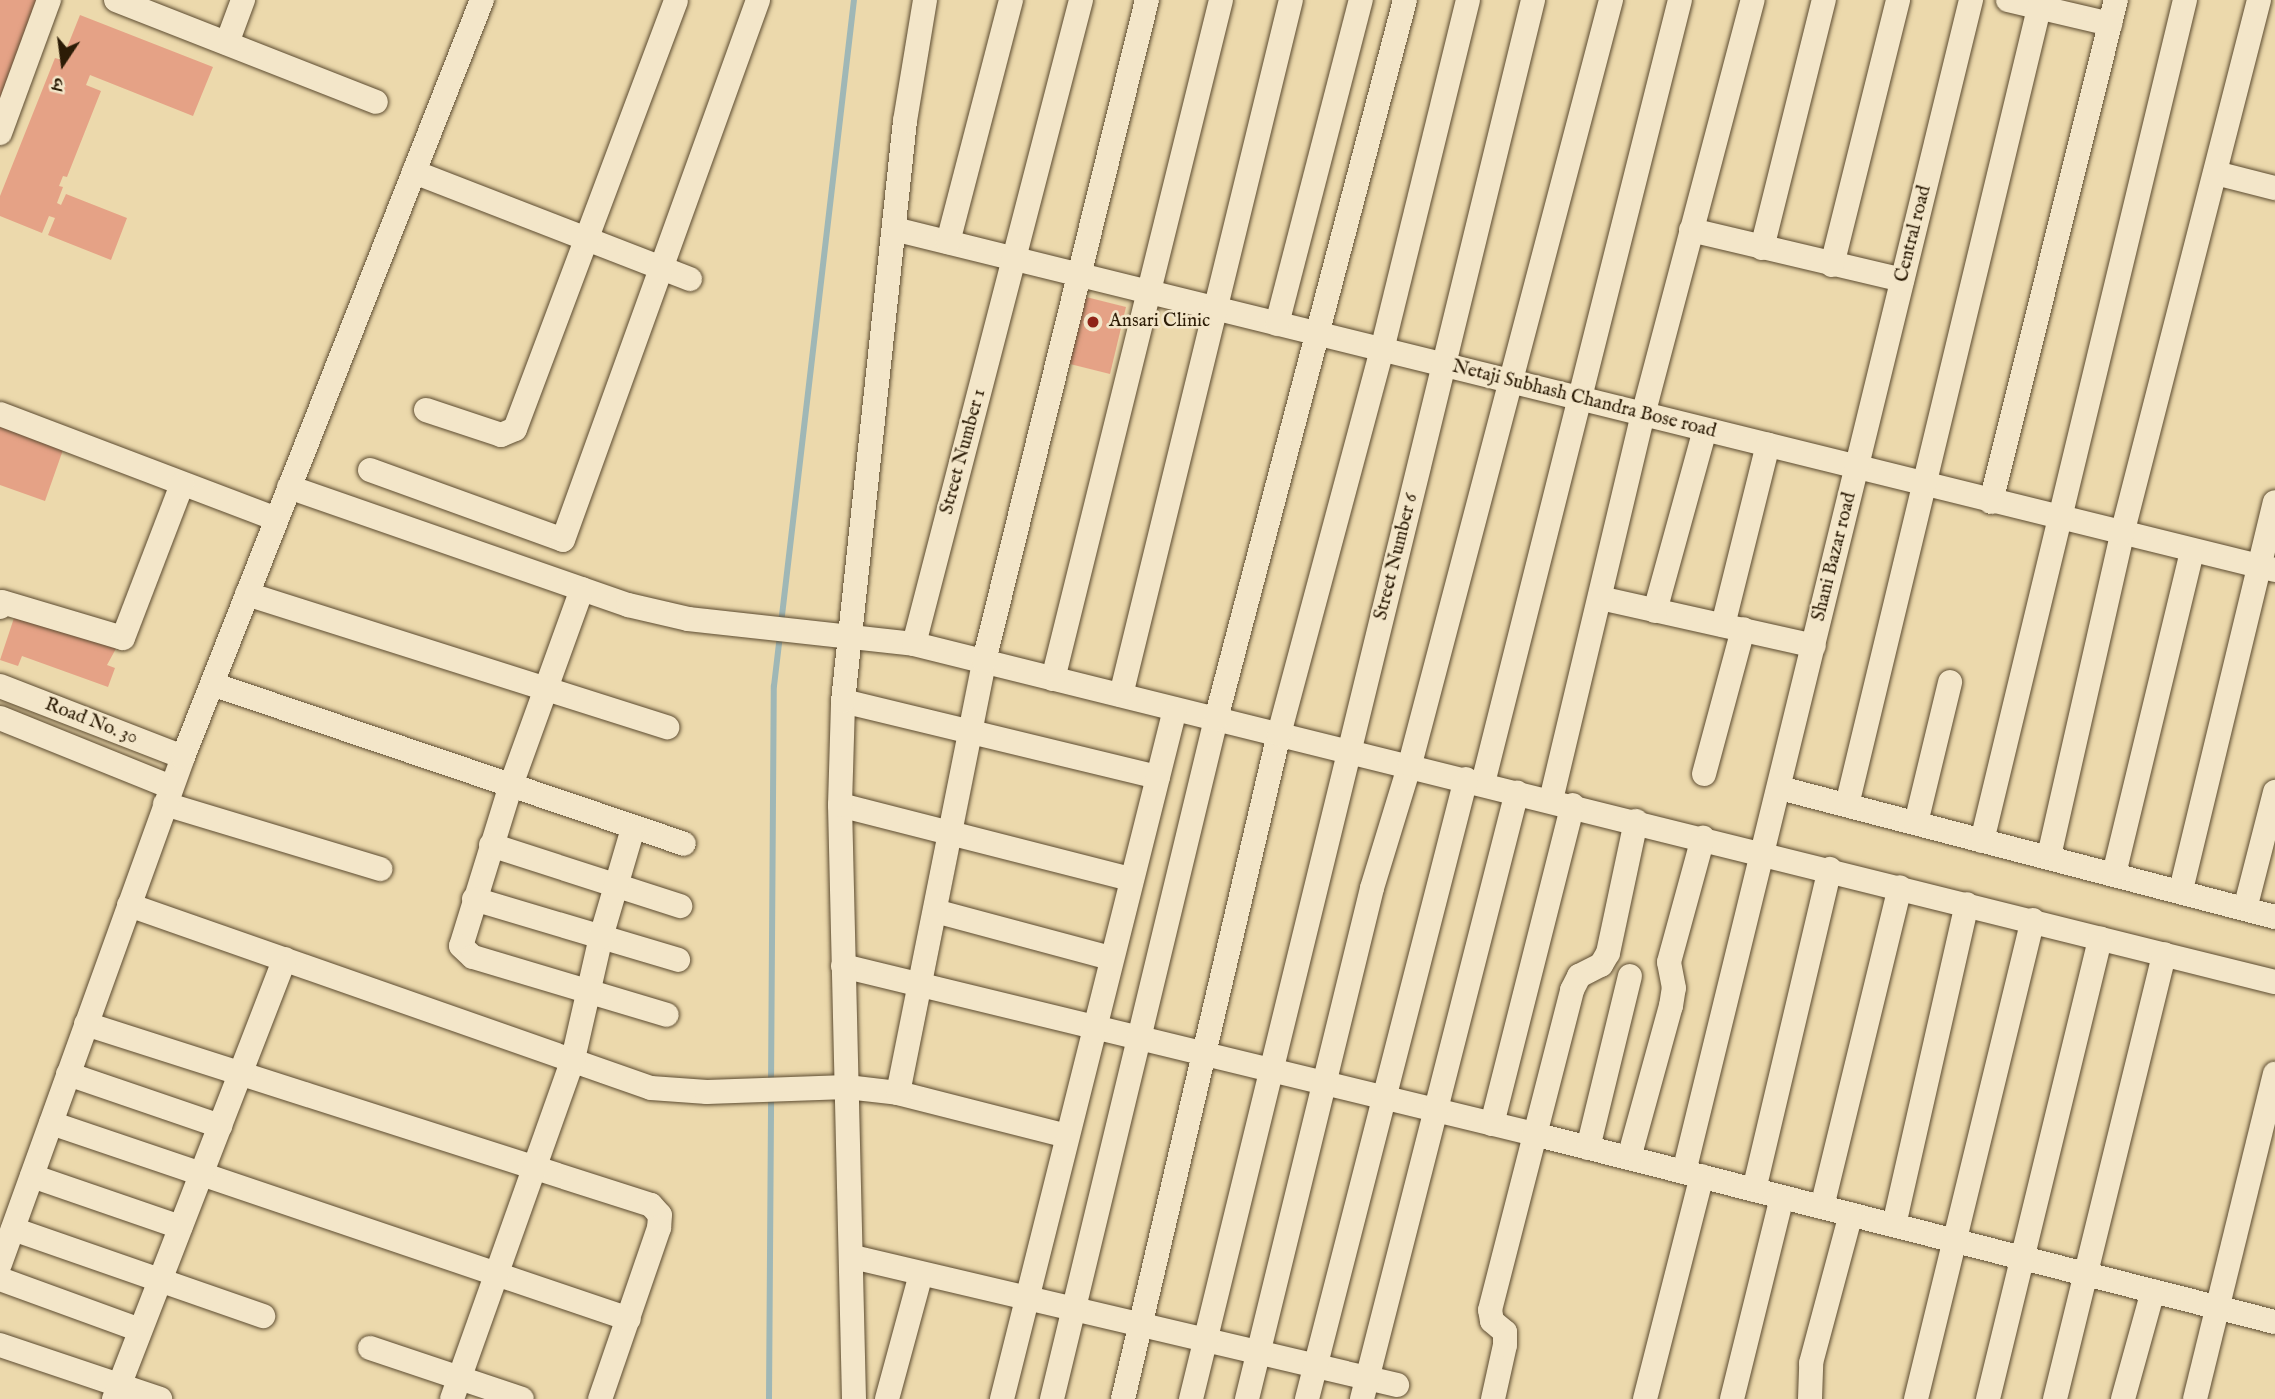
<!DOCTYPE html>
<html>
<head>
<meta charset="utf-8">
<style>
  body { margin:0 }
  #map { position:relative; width:2275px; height:1399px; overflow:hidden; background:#ecd9ac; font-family:"IM FELL English","Noto Serif Devanagari",serif }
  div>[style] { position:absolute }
  .stream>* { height:6px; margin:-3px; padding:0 3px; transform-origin:3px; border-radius:3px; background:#9fb7b6 }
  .building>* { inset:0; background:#e5a286 }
  .roads { filter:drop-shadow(0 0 2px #5c4b30) drop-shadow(0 0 2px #5c4b30) }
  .minor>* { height:24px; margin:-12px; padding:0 12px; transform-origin:12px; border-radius:12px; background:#f3e6c9 }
  .dots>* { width:19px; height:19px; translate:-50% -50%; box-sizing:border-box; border:4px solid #f3e6c9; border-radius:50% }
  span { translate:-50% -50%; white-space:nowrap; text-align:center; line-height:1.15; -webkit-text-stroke:5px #f3e6c9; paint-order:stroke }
  .street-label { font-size:19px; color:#2c1c06 }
  .poi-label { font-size:19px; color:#2c1c06 }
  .left { translate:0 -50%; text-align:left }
  .north { position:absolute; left:28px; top:28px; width:70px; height:70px; -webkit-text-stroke:5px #f3e6c9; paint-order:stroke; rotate:193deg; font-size:19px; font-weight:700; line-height:28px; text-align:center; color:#2c1c06 }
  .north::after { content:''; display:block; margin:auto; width:24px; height:32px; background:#2c1c06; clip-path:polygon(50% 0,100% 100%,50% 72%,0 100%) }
</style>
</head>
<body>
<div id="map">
  <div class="stream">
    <i style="left:781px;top:624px;width:628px;rotate:-83.33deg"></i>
    <i style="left:771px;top:1085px;width:399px;rotate:-89.6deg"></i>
    <i style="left:774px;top:686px;width:51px;rotate:-83.3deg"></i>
    <i style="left:769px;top:1399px;width:303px;rotate:-89.6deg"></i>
  </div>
  <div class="building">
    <i style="clip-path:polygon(0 0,37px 0,0 102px)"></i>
    <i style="clip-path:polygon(80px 15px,213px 67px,193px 116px,90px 75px,86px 85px,101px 91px,67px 177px,63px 176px,59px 186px,63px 187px,57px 203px,61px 205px,66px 194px,127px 218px,111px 260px,48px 235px,55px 218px,49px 216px,42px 233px,0 216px,0 196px,55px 58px,62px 60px)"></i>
    <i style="clip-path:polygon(1082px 296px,1126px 307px,1110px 374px,1066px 363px)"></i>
    <i style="clip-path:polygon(0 424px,64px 447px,45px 501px,0 485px)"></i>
    <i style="clip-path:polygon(16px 612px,119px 643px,107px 665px,115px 668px,108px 687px,22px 656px,18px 666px,0 660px)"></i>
  </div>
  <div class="roads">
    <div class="minor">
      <i style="left:116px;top:0;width:279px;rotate:21.4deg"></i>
      <i style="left:2008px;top:0;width:105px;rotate:13.2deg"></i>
      <i style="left:227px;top:43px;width:46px;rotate:-69.6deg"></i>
      <i style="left:0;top:133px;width:142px;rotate:-69.8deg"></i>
      <i style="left:414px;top:172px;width:296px;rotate:21.2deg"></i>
      <i style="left:2216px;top:173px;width:61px;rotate:14.3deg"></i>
      <i style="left:894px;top:229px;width:1422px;rotate:13.87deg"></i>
      <i style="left:1691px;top:230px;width:217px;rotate:13.3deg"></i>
      <i style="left:948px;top:242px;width:250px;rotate:-75.4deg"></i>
      <i style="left:1762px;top:248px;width:256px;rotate:-76deg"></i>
      <i style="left:1832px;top:265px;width:273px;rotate:-76deg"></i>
      <i style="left:1277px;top:324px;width:335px;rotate:-75.5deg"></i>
      <i style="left:426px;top:410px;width:79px;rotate:18.4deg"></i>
      <i style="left:501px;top:435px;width:15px;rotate:-23deg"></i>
      <i style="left:515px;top:429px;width:457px;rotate:-69.4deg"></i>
      <i style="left:0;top:414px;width:295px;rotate:20.8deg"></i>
      <i style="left:370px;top:470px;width:205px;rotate:19.9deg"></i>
      <i style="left:563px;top:540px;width:574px;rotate:-70.14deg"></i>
      <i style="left:289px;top:487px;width:359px;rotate:19.2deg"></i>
      <i style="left:628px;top:605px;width:62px;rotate:13.1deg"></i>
      <i style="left:688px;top:619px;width:227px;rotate:6.3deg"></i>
      <i style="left:914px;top:644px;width:1402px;rotate:13.95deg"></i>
      <i style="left:1991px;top:502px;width:517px;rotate:-76.02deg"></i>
      <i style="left:582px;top:589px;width:212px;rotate:109.9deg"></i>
      <i style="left:510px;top:788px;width:165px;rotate:107.2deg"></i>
      <i style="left:461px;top:946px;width:16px;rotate:43deg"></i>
      <i style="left:473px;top:957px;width:202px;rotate:16.6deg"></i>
      <i style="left:247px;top:594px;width:441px;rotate:17.6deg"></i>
      <i style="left:1600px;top:598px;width:219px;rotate:12.6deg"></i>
      <i style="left:0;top:607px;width:5px;rotate:-68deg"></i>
      <i style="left:2px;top:602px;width:126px;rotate:16.6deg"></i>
      <i style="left:123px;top:638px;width:165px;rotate:-69deg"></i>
      <i style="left:1655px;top:611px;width:188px;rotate:-74.6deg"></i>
      <i style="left:1723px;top:625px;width:186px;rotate:-76deg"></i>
      <i style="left:914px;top:644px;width:665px;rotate:-75.46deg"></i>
      <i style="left:1053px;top:679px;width:699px;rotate:-76.1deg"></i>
      <i style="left:212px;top:684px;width:498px;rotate:18.7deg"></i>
      <i style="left:0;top:686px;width:196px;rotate:21.2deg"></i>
      <i style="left:1121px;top:695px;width:715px;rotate:-76.26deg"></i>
      <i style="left:843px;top:701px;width:324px;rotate:13.6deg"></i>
      <i style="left:0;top:718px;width:184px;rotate:22deg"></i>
      <i style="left:1704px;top:774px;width:150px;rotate:-74.9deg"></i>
      <i style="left:1483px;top:783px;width:807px;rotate:-75.88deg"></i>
      <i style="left:1780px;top:788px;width:512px;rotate:14.61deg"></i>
      <i style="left:1551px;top:800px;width:396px;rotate:-76.6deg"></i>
      <i style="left:1643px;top:415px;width:429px;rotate:-75.2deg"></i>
      <i style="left:165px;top:804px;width:225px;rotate:16.8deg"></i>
      <i style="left:840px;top:805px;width:300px;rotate:14.3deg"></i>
      <i style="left:1847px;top:805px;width:828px;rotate:-76.45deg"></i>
      <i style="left:1916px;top:823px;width:145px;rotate:-76.4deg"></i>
      <i style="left:1982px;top:841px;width:865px;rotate:-76.43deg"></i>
      <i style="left:491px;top:845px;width:199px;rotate:17.9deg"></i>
      <i style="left:2049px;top:856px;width:330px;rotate:-77.2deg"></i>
      <i style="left:2122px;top:534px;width:551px;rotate:-75.61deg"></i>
      <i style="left:2114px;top:874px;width:332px;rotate:-76.4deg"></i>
      <i style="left:2181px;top:890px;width:399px;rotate:-76.4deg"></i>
      <i style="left:474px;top:899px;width:213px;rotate:16.6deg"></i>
      <i style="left:129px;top:905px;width:553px;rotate:19.32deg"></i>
      <i style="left:651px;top:1088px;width:56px;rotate:4.1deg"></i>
      <i style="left:707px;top:1092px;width:140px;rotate:-2deg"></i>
      <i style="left:847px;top:1087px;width:51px;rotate:6.7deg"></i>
      <i style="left:898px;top:1093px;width:174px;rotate:14.3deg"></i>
      <i style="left:2245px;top:909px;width:121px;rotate:-75.6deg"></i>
      <i style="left:935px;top:911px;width:182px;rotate:15deg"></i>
      <i style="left:843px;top:966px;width:711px;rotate:13.66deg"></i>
      <i style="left:1534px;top:1134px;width:764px;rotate:14.24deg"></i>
      <i style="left:86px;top:1024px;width:593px;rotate:17.76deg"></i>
      <i style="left:651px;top:1205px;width:13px;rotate:48deg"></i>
      <i style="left:660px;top:1215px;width:13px;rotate:94deg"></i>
      <i style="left:659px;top:1228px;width:181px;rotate:109deg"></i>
      <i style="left:68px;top:1074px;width:161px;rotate:18.9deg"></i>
      <i style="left:898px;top:1093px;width:440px;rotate:-78.7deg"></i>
      <i style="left:984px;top:661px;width:681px;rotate:-76.15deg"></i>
      <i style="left:51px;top:1123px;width:610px;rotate:18.73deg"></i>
      <i style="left:1492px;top:1124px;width:329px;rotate:-75.8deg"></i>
      <i style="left:1588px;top:1148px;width:177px;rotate:-76.3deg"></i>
      <i style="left:1629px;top:1158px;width:158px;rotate:-74.6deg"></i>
      <i style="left:1671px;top:1006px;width:18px;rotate:-81deg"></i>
      <i style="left:1674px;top:988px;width:26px;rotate:-101deg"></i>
      <i style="left:1669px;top:962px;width:129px;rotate:-74.7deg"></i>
      <i style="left:1684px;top:1172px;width:1207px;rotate:-76.24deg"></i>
      <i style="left:32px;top:1176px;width:157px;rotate:19deg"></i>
      <i style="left:1754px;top:1190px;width:330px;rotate:-76.7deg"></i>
      <i style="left:1822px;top:1207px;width:329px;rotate:-76.3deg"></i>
      <i style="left:1894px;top:1225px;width:329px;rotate:-77.2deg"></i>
      <i style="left:13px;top:1229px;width:265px;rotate:19.2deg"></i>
      <i style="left:853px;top:1257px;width:559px;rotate:13.24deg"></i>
      <i style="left:0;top:1264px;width:539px;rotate:-70.15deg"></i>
      <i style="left:183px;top:757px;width:814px;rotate:-68.45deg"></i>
      <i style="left:0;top:1279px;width:149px;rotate:20deg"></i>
      <i style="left:0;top:1345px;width:169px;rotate:18.6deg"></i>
      <i style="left:370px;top:1348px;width:160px;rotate:18.5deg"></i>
      <i style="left:114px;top:1399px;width:472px;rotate:-68.8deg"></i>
      <i style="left:452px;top:1399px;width:361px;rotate:-70.4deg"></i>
      <i style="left:573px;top:1059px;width:125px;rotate:-77.1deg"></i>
      <i style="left:601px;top:937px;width:114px;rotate:-73.6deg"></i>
      <i style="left:854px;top:1399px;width:594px;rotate:-91.35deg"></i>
      <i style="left:840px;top:805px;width:104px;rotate:-88.3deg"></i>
      <i style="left:843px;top:701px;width:583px;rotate:-83.9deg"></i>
      <i style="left:905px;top:121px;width:123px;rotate:-80.6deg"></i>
      <i style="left:887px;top:1399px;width:130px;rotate:-74.8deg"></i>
      <i style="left:1002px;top:1399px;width:711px;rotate:-75.92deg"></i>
      <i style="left:1052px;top:1399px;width:699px;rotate:-76.44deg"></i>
      <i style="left:1216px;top:719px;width:743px;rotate:-75.27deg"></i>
      <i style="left:1123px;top:1399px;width:683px;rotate:-76.8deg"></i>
      <i style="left:1279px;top:734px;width:398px;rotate:-75deg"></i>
      <i style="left:1382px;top:350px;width:360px;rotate:-76.2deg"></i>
      <i style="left:1191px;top:1399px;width:1440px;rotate:-76.26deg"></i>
      <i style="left:1247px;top:1399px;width:526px;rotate:-76.25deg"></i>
      <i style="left:1372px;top:888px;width:130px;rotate:-73deg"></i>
      <i style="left:1410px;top:764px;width:790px;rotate:-75.26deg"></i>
      <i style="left:1307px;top:1399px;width:640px;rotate:-75.62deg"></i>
      <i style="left:1362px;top:1399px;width:626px;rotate:-75.68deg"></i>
      <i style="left:1493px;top:1399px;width:55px;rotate:-77.5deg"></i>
      <i style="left:1505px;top:1345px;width:13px;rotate:-90deg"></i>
      <i style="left:1505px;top:1332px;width:17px;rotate:-140deg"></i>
      <i style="left:1492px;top:1321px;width:11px;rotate:-100deg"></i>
      <i style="left:1490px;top:1310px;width:330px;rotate:-75.6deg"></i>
      <i style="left:1572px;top:990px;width:16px;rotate:-63deg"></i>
      <i style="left:1579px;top:976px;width:25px;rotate:-27deg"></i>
      <i style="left:1601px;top:965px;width:14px;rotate:-60deg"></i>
      <i style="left:1608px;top:953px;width:135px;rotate:-78deg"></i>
      <i style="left:1645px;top:1399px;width:230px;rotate:-75.7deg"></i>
      <i style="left:1732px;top:1399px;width:208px;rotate:-76.1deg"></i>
      <i style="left:1810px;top:1399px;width:36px;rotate:-88deg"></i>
      <i style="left:1811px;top:1363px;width:154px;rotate:-75deg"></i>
      <i style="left:1916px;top:1399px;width:493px;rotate:-76.3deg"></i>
      <i style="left:1988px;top:1399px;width:474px;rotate:-76.3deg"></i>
      <i style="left:2055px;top:1399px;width:458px;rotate:-76.2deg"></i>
      <i style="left:2123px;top:1399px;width:112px;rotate:-74.5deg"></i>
      <i style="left:2195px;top:1399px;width:335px;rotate:-76.2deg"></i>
    </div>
  </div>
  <div class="dots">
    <i style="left:1093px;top:322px;background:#8f2418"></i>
  </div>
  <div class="street-label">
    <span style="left:1914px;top:234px;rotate:-76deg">Central road</span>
    <span style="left:1584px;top:400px;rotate:14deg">Netaji Subhash Chandra Bose road</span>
    <span style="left:964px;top:452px;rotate:-75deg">Street Number 1</span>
    <span style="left:1397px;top:557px;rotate:-76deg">Street Number 6</span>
    <span style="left:1835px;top:557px;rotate:-76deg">Shani Bazar road</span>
    <span style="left:91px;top:722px;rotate:21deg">Road No. 30</span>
  </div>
  <div class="poi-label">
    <span class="left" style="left:1109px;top:322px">Ansari Clinic</span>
  </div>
  <div class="north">उ</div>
</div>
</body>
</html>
